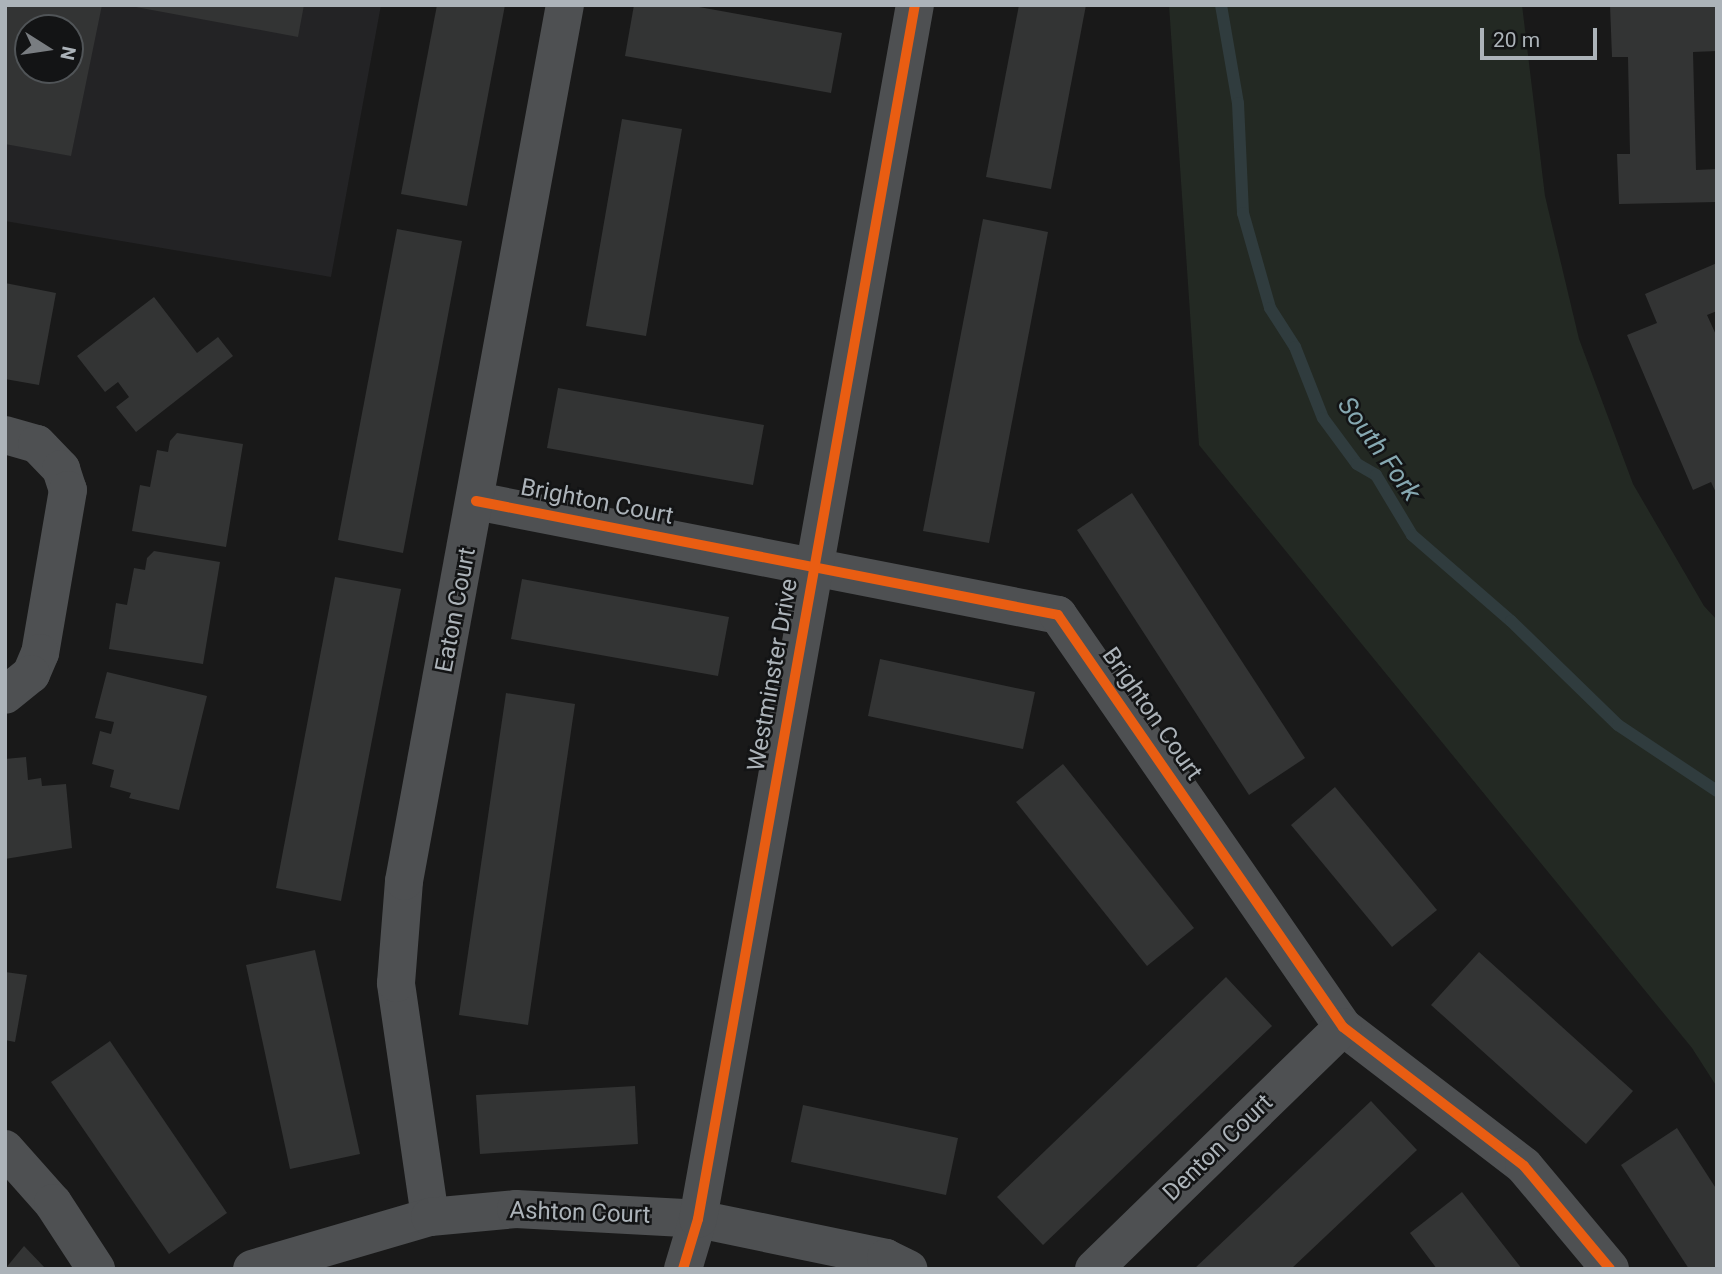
<!DOCTYPE html>
<html>
<head>
<meta charset="utf-8">
<style>
  body { margin:0 }
  #map { position:relative; width:1722px; height:1274px; overflow:hidden; background:#191919; font-family:Roboto,sans-serif }
  div>[style] { position:absolute }
  .built>* { inset:0; background:#232325 }
  .green>* { inset:0; background:#232923 }
  .stream>* { height:12px; margin:-6px; padding:0 6px; transform-origin:6px; border-radius:6px; background:#303c3e }
  .building>* { inset:0; background:#333434 }
  .street>* { height:38px; margin:-19px; padding:0 19px; transform-origin:19px; border-radius:19px; background:#4e5052 }
  .cycleway>* { height:10px; margin:-5px; padding:0 5px; transform-origin:5px; border-radius:5px; background:#e95d12 }
  span { translate:-50% -50%; white-space:nowrap; text-align:center; line-height:1.15; -webkit-text-stroke:5px #131415; paint-order:stroke }
  .street-label { font-size:24px; color:#acb3b9 }
  .water-label { font-size:26px; color:#86a8b1; font-style:italic }
  .frame { position:absolute; inset:0; border:7px solid #acb3b9; pointer-events:none }
  .north { position:absolute; left:14px; top:14px; width:70px; height:70px; box-sizing:border-box; background:#131415; border:2px solid #505457; border-radius:50%; rotate:102deg; font-size:19px; font-weight:700; line-height:28px; text-align:center; color:#acb3b9 }
  .north::after { content:''; display:block; margin:auto; width:24px; height:32px; background:#797d81; clip-path:polygon(50% 0,100% 100%,50% 72%,0 100%) }
  .scale { position:absolute; left:1480px; top:28px; width:117px; height:32px; box-sizing:border-box; border:4px solid #acb3b9; border-top:0; padding-left:9px; font-size:21px; line-height:24px; white-space:nowrap; color:#acb3b9; -webkit-text-stroke:5px #131415; paint-order:stroke }
</style>
</head>
<body>
<div id="map">
  <div class="built">
    <i style="clip-path:polygon(evenodd,5px 5px,381px 5px,331px 277px,5px 221px,5px 5px,28px 28px,70px 28px,70px 70px,28px 70px,28px 28px)"></i>
  </div>
  <div class="green">
    <i style="clip-path:polygon(1169px 5px,1522px 5px,1545px 196px,1579px 339px,1633px 484px,1704px 606px,1717px 620px,1717px 1087px,1692px 1048px,1199px 445px)"></i>
  </div>
  <div class="stream">
    <i style="left:1221px;top:5px;width:99px;rotate:80.2deg"></i>
    <i style="left:1238px;top:103px;width:110px;rotate:87.4deg"></i>
    <i style="left:1243px;top:213px;width:99px;rotate:74.1deg"></i>
    <i style="left:1270px;top:308px;width:46px;rotate:57.3deg"></i>
    <i style="left:1295px;top:347px;width:76px;rotate:68.5deg"></i>
    <i style="left:1323px;top:418px;width:57px;rotate:53.5deg"></i>
    <i style="left:1357px;top:464px;width:22px;rotate:30deg"></i>
    <i style="left:1376px;top:475px;width:70px;rotate:59deg"></i>
    <i style="left:1412px;top:535px;width:131px;rotate:41deg"></i>
    <i style="left:1511px;top:621px;width:149px;rotate:44.2deg"></i>
    <i style="left:1618px;top:725px;width:119px;rotate:33.7deg"></i>
  </div>
  <div class="building">
    <i style="clip-path:polygon(evenodd,5px 5px,102px 5px,71px 156px,5px 144px,5px 5px,28px 28px,70px 28px,70px 70px,28px 70px,28px 28px)"></i>
    <i style="clip-path:polygon(125px 5px,304px 5px,298px 37px)"></i>
    <i style="clip-path:polygon(437px 5px,505px 5px,467px 206px,401px 194px)"></i>
    <i style="clip-path:polygon(634px 5px,688px 5px,842px 33px,831px 93px,625px 56px)"></i>
    <i style="clip-path:polygon(1019px 5px,1086px 5px,1051px 189px,986px 177px)"></i>
    <i style="clip-path:polygon(1610px 5px,1717px 5px,1717px 51px,1693px 52px,1696px 170px,1717px 169px,1717px 202px,1619px 204px,1617px 154px,1630px 154px,1628px 57px,1612px 57px)"></i>
    <i style="clip-path:polygon(622px 119px,682px 129px,646px 336px,586px 326px)"></i>
    <i style="clip-path:polygon(983px 219px,1048px 232px,989px 543px,923px 531px)"></i>
    <i style="clip-path:polygon(397px 229px,462px 241px,403px 553px,338px 540px)"></i>
    <i style="clip-path:polygon(1717px 263px,1717px 311px,1707px 315px,1717px 337px,1717px 495px,1711px 482px,1693px 490px,1627px 335px,1657px 323px,1645px 294px)"></i>
    <i style="clip-path:polygon(5px 283px,56px 293px,39px 385px,5px 379px)"></i>
    <i style="clip-path:polygon(154px 297px,197px 353px,218px 337px,233px 356px,136px 432px,116px 407px,129px 397px,118px 382px,105px 392px,77px 356px)"></i>
    <i style="clip-path:polygon(558px 388px,764px 425px,753px 485px,547px 448px)"></i>
    <i style="clip-path:polygon(177px 433px,243px 444px,226px 547px,132px 531px,140px 485px,150px 487px,157px 450px,168px 452px,170px 441px)"></i>
    <i style="clip-path:polygon(1132px 493px,1305px 758px,1249px 795px,1077px 530px)"></i>
    <i style="clip-path:polygon(154px 551px,220px 562px,203px 664px,109px 649px,116px 603px,127px 605px,134px 568px,145px 570px,147px 558px)"></i>
    <i style="clip-path:polygon(335px 577px,401px 589px,341px 901px,276px 888px)"></i>
    <i style="clip-path:polygon(522px 579px,729px 617px,718px 676px,511px 639px)"></i>
    <i style="clip-path:polygon(880px 659px,1035px 692px,1023px 749px,868px 716px)"></i>
    <i style="clip-path:polygon(107px 672px,207px 696px,179px 810px,129px 798px,131px 793px,110px 787px,114px 770px,92px 764px,100px 731px,111px 734px,114px 722px,95px 718px)"></i>
    <i style="clip-path:polygon(506px 693px,575px 704px,528px 1025px,459px 1015px)"></i>
    <i style="clip-path:polygon(26px 757px,28px 780px,41px 778px,42px 786px,66px 784px,72px 848px,5px 859px,5px 759px)"></i>
    <i style="clip-path:polygon(1063px 764px,1194px 928px,1147px 966px,1016px 802px)"></i>
    <i style="clip-path:polygon(1335px 787px,1437px 910px,1392px 947px,1291px 825px)"></i>
    <i style="clip-path:polygon(315px 950px,360px 1154px,290px 1169px,246px 965px)"></i>
    <i style="clip-path:polygon(1479px 952px,1633px 1091px,1586px 1144px,1431px 1005px)"></i>
    <i style="clip-path:polygon(5px 972px,27px 975px,15px 1042px,5px 1040px)"></i>
    <i style="clip-path:polygon(1226px 977px,1272px 1026px,1043px 1245px,997px 1197px)"></i>
    <i style="clip-path:polygon(110px 1041px,227px 1213px,169px 1254px,51px 1082px)"></i>
    <i style="clip-path:polygon(635px 1086px,638px 1144px,480px 1154px,476px 1095px)"></i>
    <i style="clip-path:polygon(1371px 1101px,1417px 1150px,1291px 1269px,1194px 1269px)"></i>
    <i style="clip-path:polygon(803px 1105px,958px 1138px,946px 1195px,791px 1162px)"></i>
    <i style="clip-path:polygon(1677px 1128px,1717px 1190px,1717px 1269px,1689px 1269px,1621px 1165px)"></i>
    <i style="clip-path:polygon(1462px 1192px,1522px 1269px,1437px 1269px,1410px 1233px)"></i>
    <i style="clip-path:polygon(24px 1246px,46px 1269px,5px 1269px)"></i>
  </div>
  <div class="street">
    <i style="left:5px;top:435px;width:33px;rotate:16deg"></i>
    <i style="left:37px;top:444px;width:35px;rotate:46deg"></i>
    <i style="left:61px;top:469px;width:22px;rotate:72deg"></i>
    <i style="left:68px;top:490px;width:165px;rotate:99.7deg"></i>
    <i style="left:40px;top:653px;width:23px;rotate:113deg"></i>
    <i style="left:31px;top:674px;width:33px;rotate:141deg"></i>
    <i style="left:476px;top:501px;width:593px;rotate:11.08deg"></i>
    <i style="left:1058px;top:615px;width:501px;rotate:55.33deg"></i>
    <i style="left:1343px;top:1027px;width:228px;rotate:37.5deg"></i>
    <i style="left:1524px;top:1166px;width:134px;rotate:50.1deg"></i>
    <i style="left:5px;top:1149px;width:72px;rotate:48.4deg"></i>
    <i style="left:53px;top:1203px;width:79px;rotate:56.9deg"></i>
    <i style="left:430px;top:1217px;width:236px;rotate:-98.3deg"></i>
    <i style="left:396px;top:983px;width:102px;rotate:-85.5deg"></i>
    <i style="left:404px;top:881px;width:891px;rotate:-79.59deg"></i>
    <i style="left:252px;top:1269px;width:185px;rotate:-16.3deg"></i>
    <i style="left:430px;top:1217px;width:86px;rotate:-5.3deg"></i>
    <i style="left:516px;top:1209px;width:182px;rotate:3.1deg"></i>
    <i style="left:698px;top:1219px;width:192px;rotate:11.7deg"></i>
    <i style="left:886px;top:1258px;width:25px;rotate:26deg"></i>
    <i style="left:683px;top:1269px;width:52px;rotate:-73.3deg"></i>
    <i style="left:698px;top:1219px;width:1233px;rotate:-79.87deg"></i>
    <i style="left:1094px;top:1269px;width:347px;rotate:-44.2deg"></i>
  </div>
  <div class="cycleway">
    <i style="left:476px;top:501px;width:593px;rotate:11.08deg"></i>
    <i style="left:1058px;top:615px;width:501px;rotate:55.33deg"></i>
    <i style="left:1343px;top:1027px;width:228px;rotate:37.5deg"></i>
    <i style="left:1524px;top:1166px;width:134px;rotate:50.1deg"></i>
    <i style="left:683px;top:1269px;width:52px;rotate:-73.3deg"></i>
    <i style="left:698px;top:1219px;width:1233px;rotate:-79.87deg"></i>
  </div>
  <div class="street-label">
    <span style="left:597px;top:502px;rotate:11deg">Brighton Court</span>
    <span style="left:456px;top:610px;rotate:-79deg">Eaton Court</span>
    <span style="left:773px;top:675px;rotate:-80deg">Westminster Drive</span>
    <span style="left:1152px;top:714px;rotate:55deg">Brighton Court</span>
    <span style="left:1218px;top:1148px;rotate:-44deg">Denton Court</span>
    <span style="left:580px;top:1213px;rotate:2deg">Ashton Court</span>
  </div>
  <div class="water-label">
    <span style="left:1379px;top:449px;rotate:54deg">South Fork</span>
  </div>
  <div class="frame"></div>
  <div class="north">N</div>
  <div class="scale">20 m</div>
</div>
</body>
</html>
